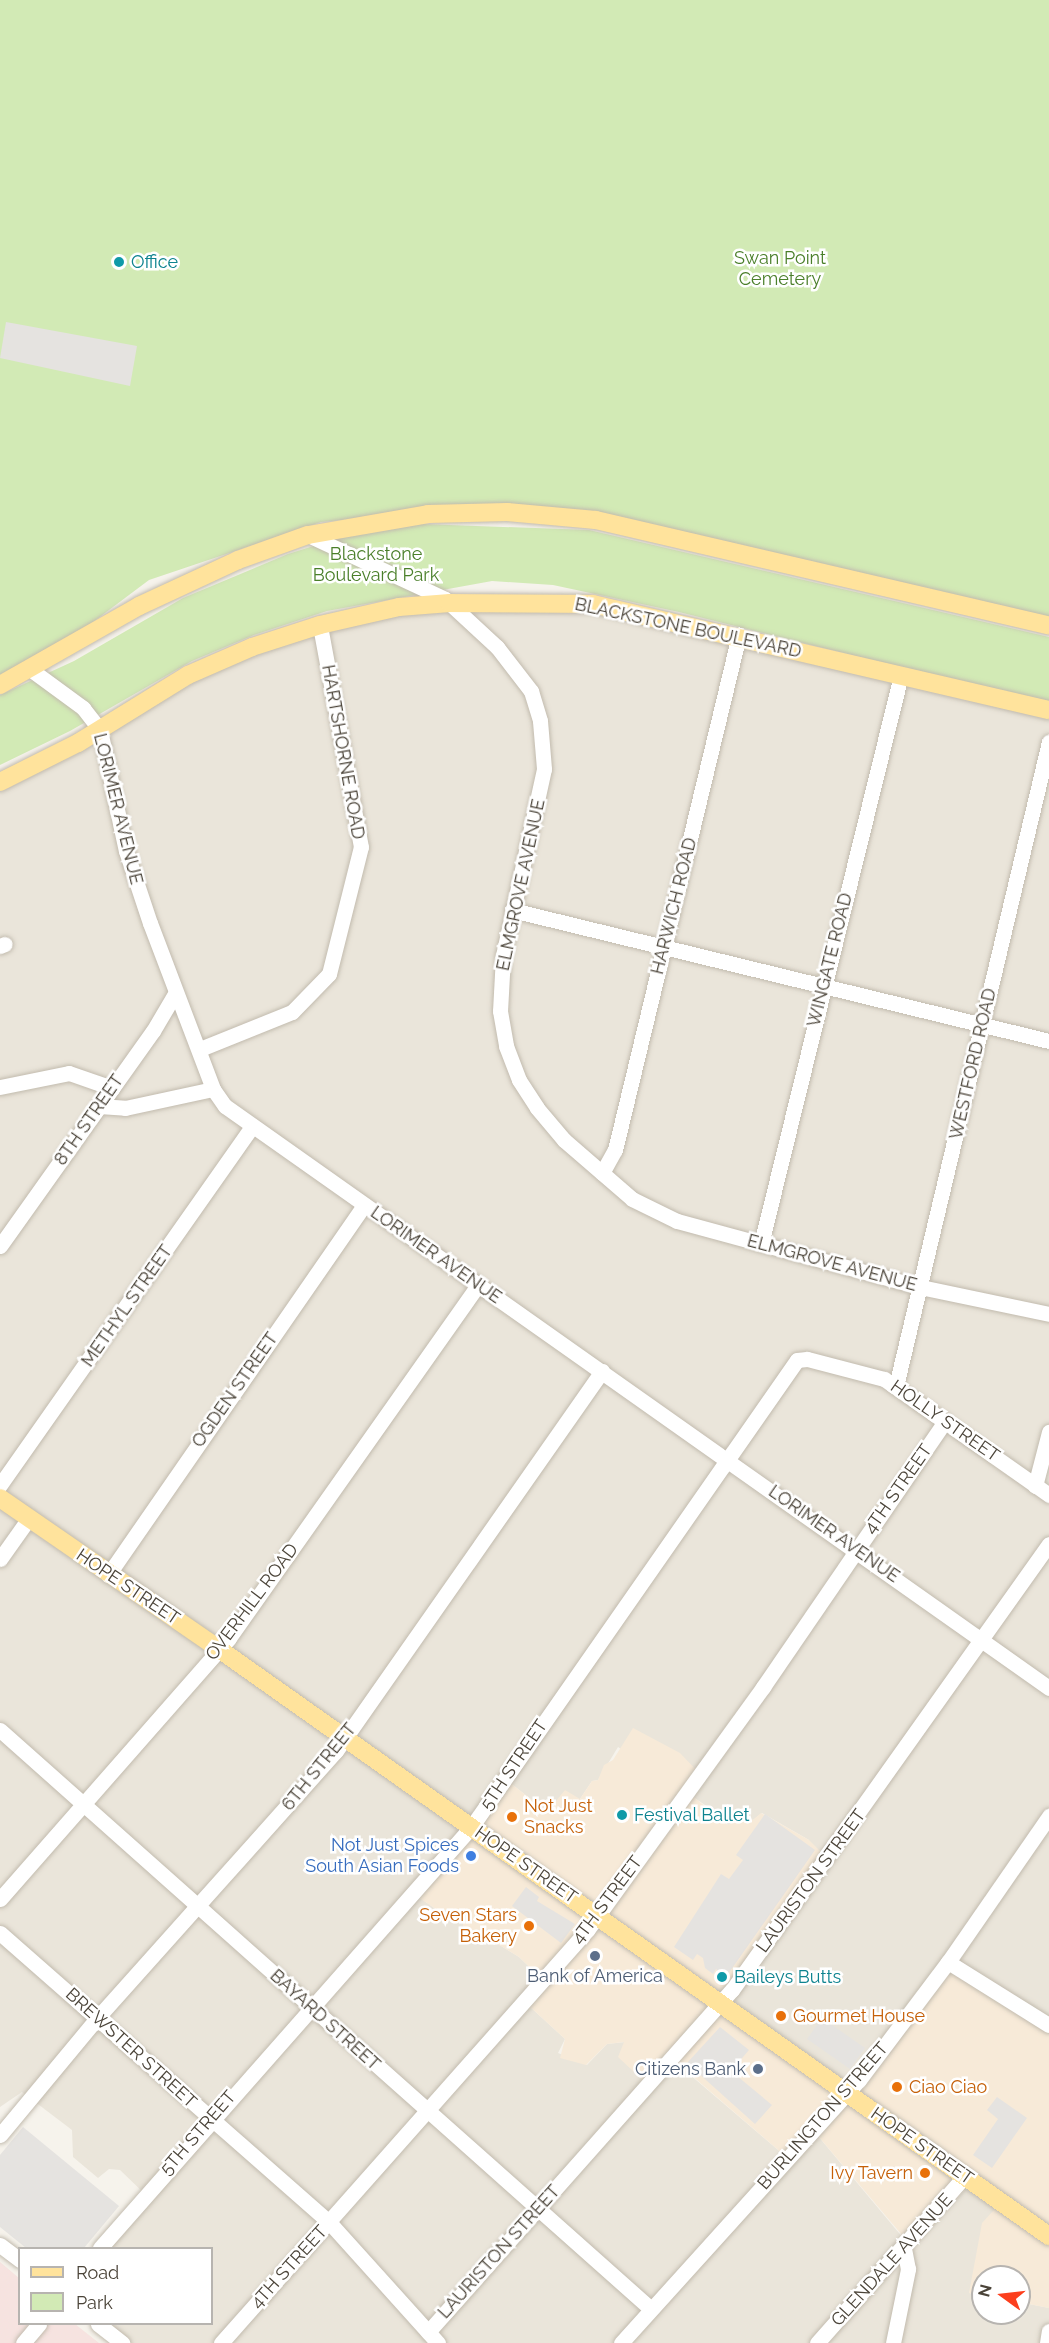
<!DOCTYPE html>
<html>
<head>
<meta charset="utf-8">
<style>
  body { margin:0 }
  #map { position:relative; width:1049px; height:2343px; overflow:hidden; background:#f6f3ec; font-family:Raleway,sans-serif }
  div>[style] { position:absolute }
  .residential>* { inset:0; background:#eae5da }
  .commercial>* { inset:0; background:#f7ead8 }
  .medical>* { inset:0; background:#f6e3e0 }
  .green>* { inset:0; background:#d2eab5 }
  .parking>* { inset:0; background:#e5e3e0 }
  .roads { filter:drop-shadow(0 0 2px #c2bbae) drop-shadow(0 0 2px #c2bbae) }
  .minor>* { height:15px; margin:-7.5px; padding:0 7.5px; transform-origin:7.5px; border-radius:7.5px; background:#fff }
  .major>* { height:18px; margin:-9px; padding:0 9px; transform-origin:9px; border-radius:9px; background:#ffe39c }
  .dots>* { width:16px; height:16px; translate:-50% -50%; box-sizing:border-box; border:3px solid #fff; border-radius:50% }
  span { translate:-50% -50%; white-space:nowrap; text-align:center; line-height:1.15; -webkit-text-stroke:5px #fff; paint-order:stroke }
  .park-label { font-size:18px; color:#4a7f2a }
  .culture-label { font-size:18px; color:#0d838f }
  .left { translate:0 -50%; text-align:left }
  .street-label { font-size:18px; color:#4b4439 }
  .food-label { font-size:18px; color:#c56008 }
  .right { translate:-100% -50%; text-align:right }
  .shop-label { font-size:18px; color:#366cbe }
  .service-label { font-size:18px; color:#4e5e75 }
  .legend { position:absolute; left:18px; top:2247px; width:195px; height:78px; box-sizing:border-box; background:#fff; border:2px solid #b7b4b0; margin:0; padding:8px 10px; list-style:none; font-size:18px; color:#4b4439 }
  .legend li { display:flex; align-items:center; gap:12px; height:30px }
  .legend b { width:30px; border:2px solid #b7b4b0 }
  .north { position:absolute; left:971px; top:2265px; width:60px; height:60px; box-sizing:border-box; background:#fff; border:2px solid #b7b4b0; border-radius:50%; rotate:285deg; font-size:16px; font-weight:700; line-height:24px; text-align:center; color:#4b4439 }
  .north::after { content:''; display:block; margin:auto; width:21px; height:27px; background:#fc3f1d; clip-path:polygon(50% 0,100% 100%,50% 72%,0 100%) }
</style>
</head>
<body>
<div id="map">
  <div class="residential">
    <i style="clip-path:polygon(532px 600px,1049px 710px,1049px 2016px,954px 1960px,859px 2092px,729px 2001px,809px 1840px,762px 1813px,753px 1820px,743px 1816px,728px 1825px,717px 1813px,618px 1747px,598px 1780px,592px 1781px,580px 1799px,552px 1807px,532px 1800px,509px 1782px,416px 1895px,454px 1922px,464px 1917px,493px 1930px,493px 1941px,519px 1957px,544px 1981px,527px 2004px,565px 2039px,558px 2053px,587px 2065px,607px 2044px,625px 2042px,675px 2062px,784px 2155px,813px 2130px,909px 2245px,913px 2248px,974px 2180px,1004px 2199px,969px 2293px,983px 2296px,983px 2313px,1019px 2313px,1019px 2302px,1049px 2308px,1049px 2343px,125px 2343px,101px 2324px,212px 2324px,212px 2248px,106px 2248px,147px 2196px,120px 2170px,109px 2169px,98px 2178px,73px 2157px,72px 2130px,22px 2092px,0 2107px,0 781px,254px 645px,317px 625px)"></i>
  </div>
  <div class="commercial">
    <i style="clip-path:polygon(633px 1728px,680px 1753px,700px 1774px,690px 1794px,728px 1825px,743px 1816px,753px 1820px,761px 1813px,809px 1840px,829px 1860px,729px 2000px,859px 2092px,954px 1960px,1049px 2016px,1049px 2308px,1019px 2302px,1019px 2277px,983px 2277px,983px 2296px,969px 2293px,982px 2223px,1004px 2199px,973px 2180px,913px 2248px,813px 2130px,784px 2155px,676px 2062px,648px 2085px,618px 2057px,624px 2042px,607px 2044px,586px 2065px,560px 2058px,565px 2039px,527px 2004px,544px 1981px,519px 1957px,493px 1941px,493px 1931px,480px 1942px,463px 1930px,463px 1917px,455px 1922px,415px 1895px,509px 1782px,532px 1800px,551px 1807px,565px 1790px,580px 1799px,592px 1781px,598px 1780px,604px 1765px,613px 1760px)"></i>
  </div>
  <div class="medical">
    <i style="clip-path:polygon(0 2262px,19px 2278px,20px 2324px,75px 2324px,99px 2343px,0 2343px)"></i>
  </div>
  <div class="green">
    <i style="clip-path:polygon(0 0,1049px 0,1049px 622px,595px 520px,353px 519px,321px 522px,149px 580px,93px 622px,0 678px)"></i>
    <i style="clip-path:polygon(422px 524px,589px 530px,1049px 637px,1049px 704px,679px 612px,553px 585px,492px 581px,327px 611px,254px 635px,192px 661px,70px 731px,0 765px,0 695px,74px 661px,183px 598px,288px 554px,365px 530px)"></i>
  </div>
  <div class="parking">
    <i style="clip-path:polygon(6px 322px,137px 346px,130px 386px,0 358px)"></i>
    <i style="clip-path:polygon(765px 1814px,815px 1850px,726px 1977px,716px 1969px,713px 1974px,705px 1968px,703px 1958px,697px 1954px,693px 1960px,674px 1947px,721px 1874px,729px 1879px,743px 1860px,736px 1855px)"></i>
    <i style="clip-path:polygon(526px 1887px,539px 1897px,537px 1901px,575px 1924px,561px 1943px,512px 1906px)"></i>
    <i style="clip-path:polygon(822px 2018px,865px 2048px,850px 2069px,807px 2039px)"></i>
    <i style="clip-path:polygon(720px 2027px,749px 2050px,731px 2071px,772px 2105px,755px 2124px,687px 2063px)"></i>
    <i style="clip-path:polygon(997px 2097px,1027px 2118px,992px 2168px,973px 2155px,998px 2119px,987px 2110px)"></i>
    <i style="clip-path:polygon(23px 2127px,119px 2206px,84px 2248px,26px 2248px,0 2227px,0 2155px)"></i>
  </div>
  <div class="roads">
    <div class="minor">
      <i style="left:308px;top:535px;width:151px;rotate:25deg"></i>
      <i style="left:445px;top:599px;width:71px;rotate:42.7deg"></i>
      <i style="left:497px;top:647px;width:56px;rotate:52.3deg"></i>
      <i style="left:531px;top:691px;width:31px;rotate:73deg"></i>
      <i style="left:540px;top:721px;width:48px;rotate:85.2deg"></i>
      <i style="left:544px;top:769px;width:191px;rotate:102.4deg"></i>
      <i style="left:503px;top:956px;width:55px;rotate:93.1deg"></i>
      <i style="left:500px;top:1011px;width:36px;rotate:80deg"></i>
      <i style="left:506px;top:1046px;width:36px;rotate:69deg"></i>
      <i style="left:519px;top:1080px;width:33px;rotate:57deg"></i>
      <i style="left:537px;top:1108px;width:42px;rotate:49.8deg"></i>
      <i style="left:564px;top:1140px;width:90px;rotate:40.9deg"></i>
      <i style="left:632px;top:1199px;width:50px;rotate:26.1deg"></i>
      <i style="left:677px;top:1221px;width:252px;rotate:15.2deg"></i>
      <i style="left:920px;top:1287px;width:132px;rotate:11.8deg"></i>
      <i style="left:30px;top:669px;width:66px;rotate:36.3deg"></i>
      <i style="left:83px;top:708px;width:28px;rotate:52deg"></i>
      <i style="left:100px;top:730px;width:124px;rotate:77.9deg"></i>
      <i style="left:126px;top:851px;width:76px;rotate:71.6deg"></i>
      <i style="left:150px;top:923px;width:178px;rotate:69.2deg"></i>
      <i style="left:213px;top:1089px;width:21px;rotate:55deg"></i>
      <i style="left:225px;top:1106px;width:1009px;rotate:35.23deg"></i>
      <i style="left:512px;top:910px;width:553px;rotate:13.71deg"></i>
      <i style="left:0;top:946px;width:5px;rotate:-22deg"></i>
      <i style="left:200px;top:1049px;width:99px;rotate:-21.9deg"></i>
      <i style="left:292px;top:1012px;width:53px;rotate:-45.8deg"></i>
      <i style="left:329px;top:974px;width:131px;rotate:-75.9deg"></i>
      <i style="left:361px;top:847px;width:226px;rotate:-100.5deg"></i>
      <i style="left:0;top:1087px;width:70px;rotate:-11.5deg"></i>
      <i style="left:69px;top:1073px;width:46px;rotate:19.2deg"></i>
      <i style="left:99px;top:1106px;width:26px;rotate:4deg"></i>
      <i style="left:125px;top:1108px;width:90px;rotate:-12.2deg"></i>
      <i style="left:602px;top:1173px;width:26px;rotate:-61deg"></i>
      <i style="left:615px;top:1150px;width:530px;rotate:-76.46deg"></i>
      <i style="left:761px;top:1244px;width:586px;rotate:-76.18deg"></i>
      <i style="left:0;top:1246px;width:264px;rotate:-54.6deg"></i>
      <i style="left:153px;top:1031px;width:45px;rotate:-59.5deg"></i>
      <i style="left:896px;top:1386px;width:662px;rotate:-76.64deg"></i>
      <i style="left:0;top:1485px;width:439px;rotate:-54.9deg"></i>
      <i style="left:1035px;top:1486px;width:56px;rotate:-75.5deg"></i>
      <i style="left:0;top:1559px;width:50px;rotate:-54.7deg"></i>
      <i style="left:108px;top:1575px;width:450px;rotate:-55.3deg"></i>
      <i style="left:0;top:1730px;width:871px;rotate:41.65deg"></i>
      <i style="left:0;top:1899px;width:347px;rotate:-48.7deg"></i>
      <i style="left:229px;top:1638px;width:432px;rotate:-54.8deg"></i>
      <i style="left:0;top:1933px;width:438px;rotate:41.3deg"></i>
      <i style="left:329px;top:2222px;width:163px;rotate:48deg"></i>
      <i style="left:948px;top:1962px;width:119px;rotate:32deg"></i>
      <i style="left:0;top:2135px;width:153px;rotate:-50.3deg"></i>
      <i style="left:98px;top:2017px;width:357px;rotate:-48.2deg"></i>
      <i style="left:336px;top:1751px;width:464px;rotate:-55deg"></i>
      <i style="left:0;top:2245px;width:25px;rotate:37deg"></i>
      <i style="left:100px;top:2248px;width:563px;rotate:-48.6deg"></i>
      <i style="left:472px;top:1826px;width:568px;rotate:-55.11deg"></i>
      <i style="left:797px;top:1360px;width:10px;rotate:-6deg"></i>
      <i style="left:807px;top:1359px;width:80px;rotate:14.6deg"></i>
      <i style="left:884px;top:1379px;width:202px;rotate:35.1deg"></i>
      <i style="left:98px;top:2324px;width:31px;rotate:38deg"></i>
      <i style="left:428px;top:2332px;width:458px;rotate:-48.4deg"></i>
      <i style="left:732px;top:1990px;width:547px;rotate:-54.6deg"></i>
      <i style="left:23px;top:2343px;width:25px;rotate:-50deg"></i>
      <i style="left:221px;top:2343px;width:553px;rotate:-48.44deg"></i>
      <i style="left:588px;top:1929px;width:299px;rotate:-54.1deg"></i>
      <i style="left:763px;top:1687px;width:322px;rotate:-55.6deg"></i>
      <i style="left:621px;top:2343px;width:355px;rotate:-47.9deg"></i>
      <i style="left:859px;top:2080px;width:148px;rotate:-53deg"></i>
      <i style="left:948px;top:1962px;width:178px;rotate:-55.3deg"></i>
      <i style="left:817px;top:2343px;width:223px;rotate:-48.5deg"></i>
      <i style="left:893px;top:2343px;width:76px;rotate:-78.5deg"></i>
      <i style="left:908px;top:2269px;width:21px;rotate:-101deg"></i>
      <i style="left:1047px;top:2343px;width:12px;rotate:-81deg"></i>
    </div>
    <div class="major">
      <i style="left:0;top:685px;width:160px;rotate:-29.6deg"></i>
      <i style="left:139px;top:606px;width:109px;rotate:-24.9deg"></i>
      <i style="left:238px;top:560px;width:74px;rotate:-19.7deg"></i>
      <i style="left:308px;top:535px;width:122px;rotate:-9.9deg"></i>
      <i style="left:428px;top:514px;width:79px;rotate:-1.5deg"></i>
      <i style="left:507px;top:512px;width:89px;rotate:5.1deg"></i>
      <i style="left:596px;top:520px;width:465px;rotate:13.1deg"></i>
      <i style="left:0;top:782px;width:87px;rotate:-26.6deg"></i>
      <i style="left:78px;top:743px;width:129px;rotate:-31.7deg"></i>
      <i style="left:188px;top:675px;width:70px;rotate:-23.6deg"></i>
      <i style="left:252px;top:647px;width:71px;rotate:-17.9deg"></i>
      <i style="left:320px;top:625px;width:81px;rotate:-12.8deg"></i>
      <i style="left:399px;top:607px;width:51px;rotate:-4.5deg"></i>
      <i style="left:450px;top:603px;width:143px;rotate:0.4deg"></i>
      <i style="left:593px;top:604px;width:468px;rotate:13.1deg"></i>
      <i style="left:0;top:1498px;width:266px;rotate:34.6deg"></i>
      <i style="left:219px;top:1649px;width:1017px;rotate:35.27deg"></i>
    </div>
  </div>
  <div class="dots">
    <i style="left:119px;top:262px;background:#0f9aa8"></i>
    <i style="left:622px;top:1815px;background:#0f9aa8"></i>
    <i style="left:512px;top:1817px;background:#e8710a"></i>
    <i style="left:471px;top:1856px;background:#3f7fe0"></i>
    <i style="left:529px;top:1926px;background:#e8710a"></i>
    <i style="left:595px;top:1956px;background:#5c6f8a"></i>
    <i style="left:722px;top:1977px;background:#0f9aa8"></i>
    <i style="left:781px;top:2016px;background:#e8710a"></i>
    <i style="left:758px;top:2069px;background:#5c6f8a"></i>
    <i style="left:897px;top:2087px;background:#e8710a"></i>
    <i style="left:925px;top:2173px;background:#e8710a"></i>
  </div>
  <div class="park-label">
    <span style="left:780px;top:269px">Swan Point<br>Cemetery</span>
    <span style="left:376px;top:565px">Blackstone<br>Boulevard Park</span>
  </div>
  <div class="culture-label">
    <span class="left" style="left:131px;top:262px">Office</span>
    <span class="left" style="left:634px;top:1815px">Festival Ballet</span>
    <span class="left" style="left:734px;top:1977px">Baileys Butts</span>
  </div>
  <div class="street-label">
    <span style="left:688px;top:628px;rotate:12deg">BLACKSTONE BOULEVARD</span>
    <span style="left:343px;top:752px;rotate:80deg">HARTSHORNE ROAD</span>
    <span style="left:118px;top:809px;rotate:76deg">LORIMER AVENUE</span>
    <span style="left:521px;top:885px;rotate:-78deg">ELMGROVE AVENUE</span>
    <span style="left:674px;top:906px;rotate:-76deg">HARWICH ROAD</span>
    <span style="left:830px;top:960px;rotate:-76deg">WINGATE ROAD</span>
    <span style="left:973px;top:1064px;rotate:-77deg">WESTFORD ROAD</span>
    <span style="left:89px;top:1120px;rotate:-55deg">8TH STREET</span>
    <span style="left:436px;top:1255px;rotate:35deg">LORIMER AVENUE</span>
    <span style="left:832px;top:1263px;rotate:15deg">ELMGROVE AVENUE</span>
    <span style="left:127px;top:1306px;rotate:-55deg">METHYL STREET</span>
    <span style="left:235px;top:1390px;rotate:-55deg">OGDEN STREET</span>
    <span style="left:945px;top:1421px;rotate:35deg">HOLLY STREET</span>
    <span style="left:898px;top:1489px;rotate:-55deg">4TH STREET</span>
    <span style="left:834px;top:1534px;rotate:35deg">LORIMER AVENUE</span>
    <span style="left:128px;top:1587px;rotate:34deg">HOPE STREET</span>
    <span style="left:252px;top:1602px;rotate:-53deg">OVERHILL ROAD</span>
    <span style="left:514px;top:1765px;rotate:-56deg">5TH STREET</span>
    <span style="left:319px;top:1767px;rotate:-51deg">6TH STREET</span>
    <span style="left:526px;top:1865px;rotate:35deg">HOPE STREET</span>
    <span style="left:811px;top:1881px;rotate:-54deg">LAURISTON STREET</span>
    <span style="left:607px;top:1900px;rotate:-53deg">4TH STREET</span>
    <span style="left:325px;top:2020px;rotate:42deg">BAYARD STREET</span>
    <span style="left:131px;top:2048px;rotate:42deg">BREWSTER STREET</span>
    <span style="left:823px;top:2116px;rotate:-49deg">BURLINGTON STREET</span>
    <span style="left:198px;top:2133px;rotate:-49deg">5TH STREET</span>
    <span style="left:922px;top:2146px;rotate:35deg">HOPE STREET</span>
    <span style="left:499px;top:2252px;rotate:-48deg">LAURISTON STREET</span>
    <span style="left:892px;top:2260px;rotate:-48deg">GLENDALE AVENUE</span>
    <span style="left:289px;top:2267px;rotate:-48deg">4TH STREET</span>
  </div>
  <div class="food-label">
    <span class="left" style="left:524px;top:1817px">Not Just<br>Snacks</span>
    <span class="right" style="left:517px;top:1926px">Seven Stars<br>Bakery</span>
    <span class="left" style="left:793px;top:2016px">Gourmet House</span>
    <span class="left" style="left:909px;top:2087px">Ciao Ciao</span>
    <span class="right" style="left:913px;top:2173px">Ivy Tavern</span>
  </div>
  <div class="shop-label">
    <span class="right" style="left:459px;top:1856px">Not Just Spices<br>South Asian Foods</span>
  </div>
  <div class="service-label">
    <span style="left:595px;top:1976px">Bank of America</span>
    <span class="right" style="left:746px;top:2069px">Citizens Bank</span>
  </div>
  <ul class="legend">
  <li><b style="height:8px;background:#ffe39c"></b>Road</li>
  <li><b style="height:16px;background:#d2eab5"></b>Park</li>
  </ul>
  <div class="north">N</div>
</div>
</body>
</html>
